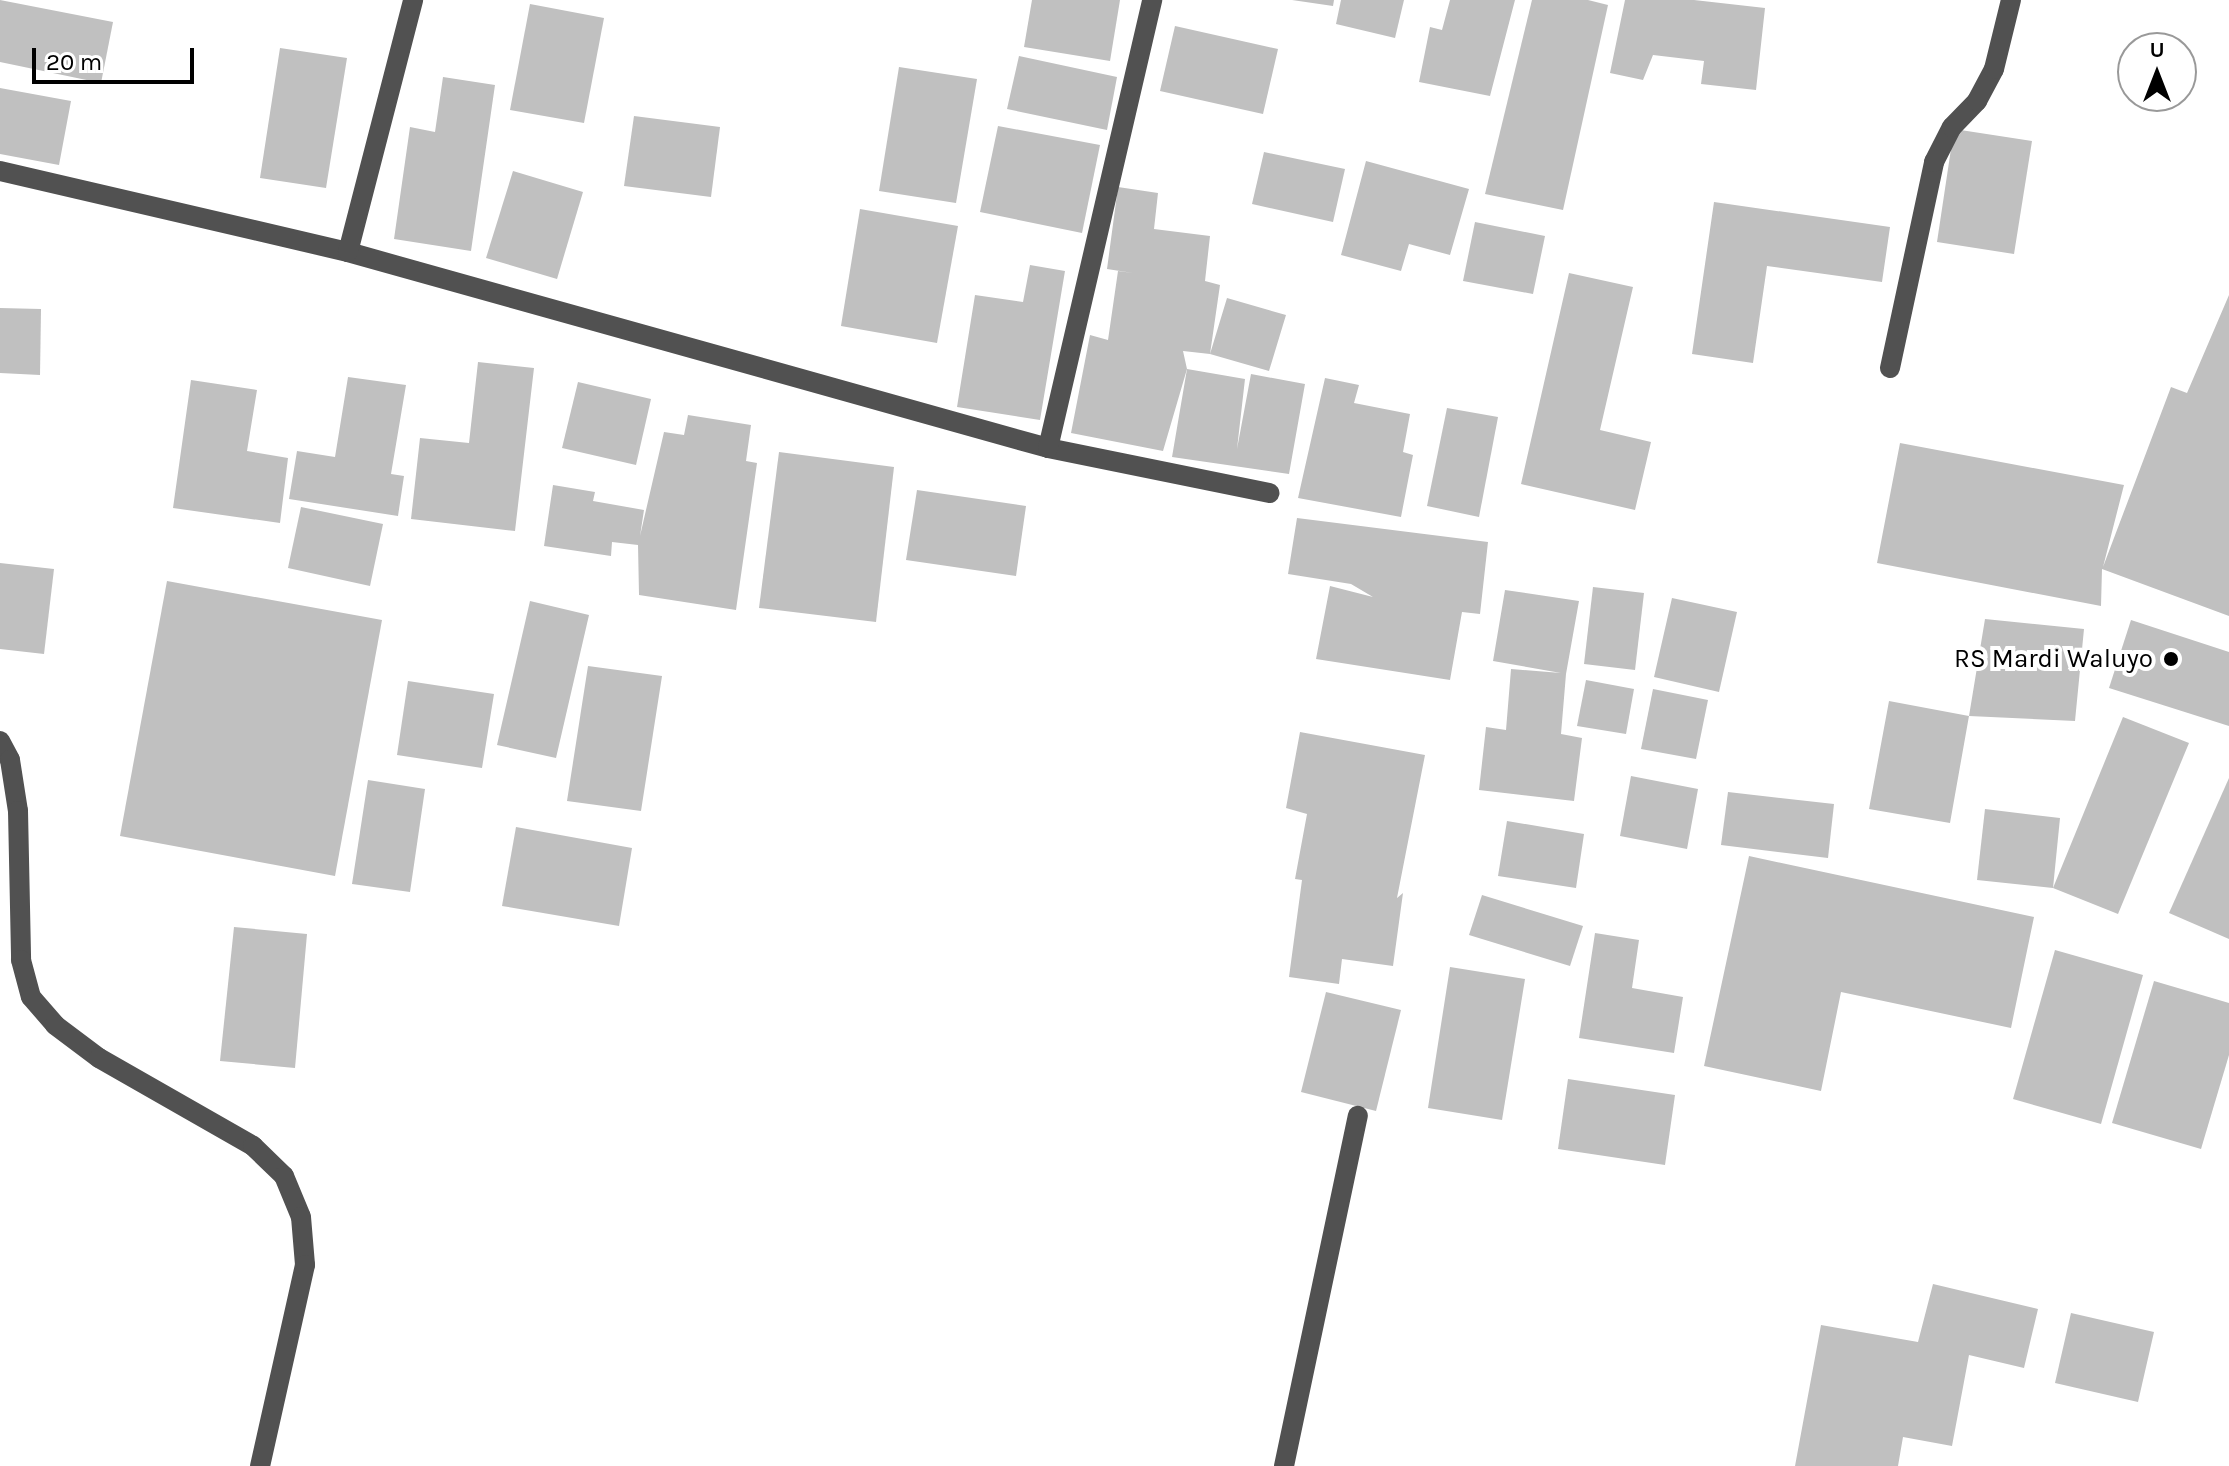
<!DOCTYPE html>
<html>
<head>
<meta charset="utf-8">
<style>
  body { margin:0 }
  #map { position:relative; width:2229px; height:1466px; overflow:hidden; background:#fff; font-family:Karla,sans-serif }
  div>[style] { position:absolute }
  .building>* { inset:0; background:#c0c0c0 }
  .minor>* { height:20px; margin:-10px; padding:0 10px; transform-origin:10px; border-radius:10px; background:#515151 }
  .dots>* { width:22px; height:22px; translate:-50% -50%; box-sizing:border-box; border:4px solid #fff; border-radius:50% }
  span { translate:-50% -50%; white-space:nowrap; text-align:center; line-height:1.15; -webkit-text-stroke:8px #fff; paint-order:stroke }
  .poi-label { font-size:26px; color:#000 }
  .right { translate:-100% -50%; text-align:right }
  .north { position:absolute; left:2117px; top:32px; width:80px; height:80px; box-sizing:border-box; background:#fff; border:2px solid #999; border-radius:50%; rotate:0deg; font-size:22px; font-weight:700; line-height:32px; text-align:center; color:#000 }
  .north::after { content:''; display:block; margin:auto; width:28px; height:36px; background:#000; clip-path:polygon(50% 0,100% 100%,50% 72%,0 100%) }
  .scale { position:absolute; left:32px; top:48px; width:162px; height:36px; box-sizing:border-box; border:4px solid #000; border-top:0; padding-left:10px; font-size:24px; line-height:28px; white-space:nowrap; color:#000; -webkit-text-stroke:6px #fff; paint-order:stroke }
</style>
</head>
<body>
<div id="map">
  <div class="building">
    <i style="clip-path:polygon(0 0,113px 22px,101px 83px,0 62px)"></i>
    <i style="clip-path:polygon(1032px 0,1120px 0,1110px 61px,1024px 47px)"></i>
    <i style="clip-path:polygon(1292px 0,1334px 0,1333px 6px)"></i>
    <i style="clip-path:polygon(1341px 0,1404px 0,1395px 38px,1336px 24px)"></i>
    <i style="clip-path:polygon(1450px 0,1515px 0,1490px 96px,1419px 82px,1430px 27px,1442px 30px)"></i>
    <i style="clip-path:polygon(1532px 0,1588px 0,1608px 5px,1563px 210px,1485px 194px)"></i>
    <i style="clip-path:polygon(1625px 0,1694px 0,1765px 8px,1756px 90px,1701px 84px,1704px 61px,1653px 55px,1643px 80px,1610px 73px)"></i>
    <i style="clip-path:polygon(530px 4px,604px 18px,584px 123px,510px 110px)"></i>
    <i style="clip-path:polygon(1175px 26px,1278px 49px,1263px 114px,1160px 91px)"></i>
    <i style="clip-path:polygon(280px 48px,347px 58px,326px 188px,260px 178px)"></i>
    <i style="clip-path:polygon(1019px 56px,1117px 77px,1107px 130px,1007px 109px)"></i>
    <i style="clip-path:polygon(899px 67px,977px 79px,956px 203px,879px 191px)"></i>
    <i style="clip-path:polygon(443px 77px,495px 85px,471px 251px,394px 239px,410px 127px,435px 132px)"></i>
    <i style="clip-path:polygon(0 88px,71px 101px,59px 165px,0 154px)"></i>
    <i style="clip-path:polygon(634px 116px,720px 127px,711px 197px,624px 186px)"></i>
    <i style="clip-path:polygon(998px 126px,1100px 145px,1082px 233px,980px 212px)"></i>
    <i style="clip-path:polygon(1954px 129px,2032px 141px,2014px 254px,1937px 242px)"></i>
    <i style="clip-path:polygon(1264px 152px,1345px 169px,1333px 222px,1252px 204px)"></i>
    <i style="clip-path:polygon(1366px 161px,1469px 189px,1450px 255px,1409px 244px,1401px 271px,1341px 255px)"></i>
    <i style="clip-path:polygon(513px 171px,583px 192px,557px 279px,486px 258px)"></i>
    <i style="clip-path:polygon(1118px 187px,1158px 193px,1154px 229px,1210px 236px,1205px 281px,1220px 285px,1210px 354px,1227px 298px,1286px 315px,1269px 371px,1210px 354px,1183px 351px,1187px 369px,1163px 451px,1071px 433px,1090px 335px,1108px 340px,1118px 271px,1133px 273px,1107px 269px)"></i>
    <i style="clip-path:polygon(1714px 202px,1890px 227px,1882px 282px,1767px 266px,1753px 363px,1692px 354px)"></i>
    <i style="clip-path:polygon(860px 209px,958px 226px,937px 343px,841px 326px)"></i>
    <i style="clip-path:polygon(1475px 222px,1545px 236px,1533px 294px,1463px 281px)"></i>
    <i style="clip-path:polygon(1030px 265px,1065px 271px,1040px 420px,957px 407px,975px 295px,1023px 302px)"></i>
    <i style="clip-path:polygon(1569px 273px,1633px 287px,1600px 430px,1651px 442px,1635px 510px,1521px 484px)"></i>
    <i style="clip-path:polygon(2229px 295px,2229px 616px,2102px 569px,2101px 606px,1877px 563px,1900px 443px,2124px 485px,2103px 567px,2171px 387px,2187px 393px)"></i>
    <i style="clip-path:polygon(0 308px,41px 309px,40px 375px,0 373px)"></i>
    <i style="clip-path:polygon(478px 362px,534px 368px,515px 531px,411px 519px,420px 438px,469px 443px)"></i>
    <i style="clip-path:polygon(1187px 369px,1245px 379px,1237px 449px,1251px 374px,1305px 384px,1289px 474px,1172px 457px)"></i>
    <i style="clip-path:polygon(348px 377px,406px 385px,391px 474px,404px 476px,398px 516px,289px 499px,297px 451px,335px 457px)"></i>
    <i style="clip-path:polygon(1325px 378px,1359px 385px,1354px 403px,1410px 414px,1403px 452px,1413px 455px,1401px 517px,1298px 498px)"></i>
    <i style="clip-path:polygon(191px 380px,257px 390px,247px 451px,288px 458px,280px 523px,173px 508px)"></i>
    <i style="clip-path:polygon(578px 382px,651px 399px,636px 465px,562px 448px)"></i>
    <i style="clip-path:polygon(1447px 408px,1498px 417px,1479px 517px,1427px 506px)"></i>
    <i style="clip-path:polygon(688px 415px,751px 425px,746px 461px,757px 463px,736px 610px,639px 595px,638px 545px,612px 542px,611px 556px,544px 546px,553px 485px,595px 492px,593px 501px,644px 510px,640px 536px,664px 432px,684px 435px)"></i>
    <i style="clip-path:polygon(779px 452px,894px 467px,876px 622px,759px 608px)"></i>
    <i style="clip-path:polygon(917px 490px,1026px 506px,1016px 576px,906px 560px)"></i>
    <i style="clip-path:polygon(301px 507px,383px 524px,370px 586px,288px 568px)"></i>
    <i style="clip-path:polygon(1297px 518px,1488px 542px,1480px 614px,1462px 612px,1450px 680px,1316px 659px,1330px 586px,1373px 597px,1351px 584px,1288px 574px)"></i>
    <i style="clip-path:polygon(0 563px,54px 569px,44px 654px,0 649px)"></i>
    <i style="clip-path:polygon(167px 581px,382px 620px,335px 876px,120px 836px)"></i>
    <i style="clip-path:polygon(1593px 587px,1644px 593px,1635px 670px,1584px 664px)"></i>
    <i style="clip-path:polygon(1505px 590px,1579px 601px,1566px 674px,1561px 734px,1582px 738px,1574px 801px,1479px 790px,1486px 727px,1506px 730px,1511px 669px,1561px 673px,1493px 661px)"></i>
    <i style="clip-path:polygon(1672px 598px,1737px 612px,1719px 692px,1654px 677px)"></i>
    <i style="clip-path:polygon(530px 601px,589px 615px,556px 758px,497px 745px)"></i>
    <i style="clip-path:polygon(1985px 619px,2084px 629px,2075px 721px,1969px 716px,1950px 823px,1869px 809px,1889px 701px,1969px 716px)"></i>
    <i style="clip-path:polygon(2131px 620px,2229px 652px,2229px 726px,2109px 688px)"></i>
    <i style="clip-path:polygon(588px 666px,662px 676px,641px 811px,567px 801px)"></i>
    <i style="clip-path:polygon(1586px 680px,1634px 689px,1626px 734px,1577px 726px)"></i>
    <i style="clip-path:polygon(408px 681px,494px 694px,482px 768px,397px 755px)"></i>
    <i style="clip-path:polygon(1653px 689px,1708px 700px,1696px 759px,1641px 749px)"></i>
    <i style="clip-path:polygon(2123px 717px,2189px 743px,2118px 914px,2053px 888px)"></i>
    <i style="clip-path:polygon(1300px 732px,1425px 755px,1397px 898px,1403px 893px,1393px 966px,1342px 959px,1339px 984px,1289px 977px,1302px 880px,1295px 879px,1307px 814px,1286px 808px)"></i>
    <i style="clip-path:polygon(1631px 776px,1698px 789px,1687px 849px,1620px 836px)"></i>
    <i style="clip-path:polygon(2229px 778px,2229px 939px,2169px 913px)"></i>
    <i style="clip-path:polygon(368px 780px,425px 789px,410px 892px,352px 884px)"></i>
    <i style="clip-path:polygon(1728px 792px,1834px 804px,1828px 858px,1721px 845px)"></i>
    <i style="clip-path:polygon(1985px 809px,2060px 818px,2053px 888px,1977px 880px)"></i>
    <i style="clip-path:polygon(1507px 821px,1584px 834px,1576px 888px,1498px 876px)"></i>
    <i style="clip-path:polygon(516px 827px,632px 848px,619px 926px,502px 906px)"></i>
    <i style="clip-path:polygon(1749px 856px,2034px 917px,2011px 1028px,1841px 992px,1821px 1091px,1704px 1066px)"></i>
    <i style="clip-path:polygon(1482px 895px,1583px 926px,1570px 966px,1469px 935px)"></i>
    <i style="clip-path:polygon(234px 927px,307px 934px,295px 1068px,220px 1061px)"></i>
    <i style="clip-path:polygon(1595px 933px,1639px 940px,1632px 988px,1683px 997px,1674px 1053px,1579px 1038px)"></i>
    <i style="clip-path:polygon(2055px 950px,2143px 975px,2101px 1124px,2013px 1099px)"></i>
    <i style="clip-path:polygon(1450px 967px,1525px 979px,1502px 1120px,1428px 1108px)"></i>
    <i style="clip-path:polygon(2154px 981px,2229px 1003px,2229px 1055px,2201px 1149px,2112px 1123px)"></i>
    <i style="clip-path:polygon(1326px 992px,1401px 1010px,1376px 1111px,1301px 1092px)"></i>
    <i style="clip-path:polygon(1568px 1079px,1675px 1095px,1665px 1165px,1558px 1149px)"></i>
    <i style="clip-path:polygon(1933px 1284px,2038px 1309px,2024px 1368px,1969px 1355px,1952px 1446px,1903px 1437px,1898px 1466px,1795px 1466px,1821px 1325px,1918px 1342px)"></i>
    <i style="clip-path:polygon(2071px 1313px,2154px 1332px,2138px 1402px,2055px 1383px)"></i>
  </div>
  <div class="minor">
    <i style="left:0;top:171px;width:357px;rotate:13.1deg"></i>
    <i style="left:348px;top:252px;width:727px;rotate:15.64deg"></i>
    <i style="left:1048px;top:448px;width:226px;rotate:11.5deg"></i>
    <i style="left:348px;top:252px;width:260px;rotate:-75.5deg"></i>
    <i style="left:1890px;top:368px;width:211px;rotate:-77.9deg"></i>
    <i style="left:1934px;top:162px;width:39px;rotate:-63deg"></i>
    <i style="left:1952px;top:127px;width:36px;rotate:-46deg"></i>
    <i style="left:1977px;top:101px;width:36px;rotate:-62deg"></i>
    <i style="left:1994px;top:69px;width:71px;rotate:-76.2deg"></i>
    <i style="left:1048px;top:448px;width:460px;rotate:-76.9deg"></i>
    <i style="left:0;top:741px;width:21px;rotate:62deg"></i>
    <i style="left:10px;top:760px;width:52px;rotate:81.1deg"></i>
    <i style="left:18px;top:811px;width:149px;rotate:88.8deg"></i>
    <i style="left:21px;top:960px;width:38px;rotate:75deg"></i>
    <i style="left:31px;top:997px;width:37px;rotate:49deg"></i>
    <i style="left:55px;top:1025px;width:55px;rotate:36.9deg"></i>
    <i style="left:99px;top:1058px;width:177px;rotate:29.7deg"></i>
    <i style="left:253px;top:1146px;width:43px;rotate:44.1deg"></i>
    <i style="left:284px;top:1176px;width:44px;rotate:67.5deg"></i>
    <i style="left:301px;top:1217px;width:48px;rotate:85.2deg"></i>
    <i style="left:305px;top:1265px;width:206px;rotate:102.6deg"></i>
    <i style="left:1284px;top:1466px;width:358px;rotate:-78.1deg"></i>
  </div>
  <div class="dots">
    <i style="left:2171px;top:659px;background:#000"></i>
  </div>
  <div class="poi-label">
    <span class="right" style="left:2153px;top:659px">RS Mardi Waluyo</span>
  </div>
  <div class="north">U</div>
  <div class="scale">20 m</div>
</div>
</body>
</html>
